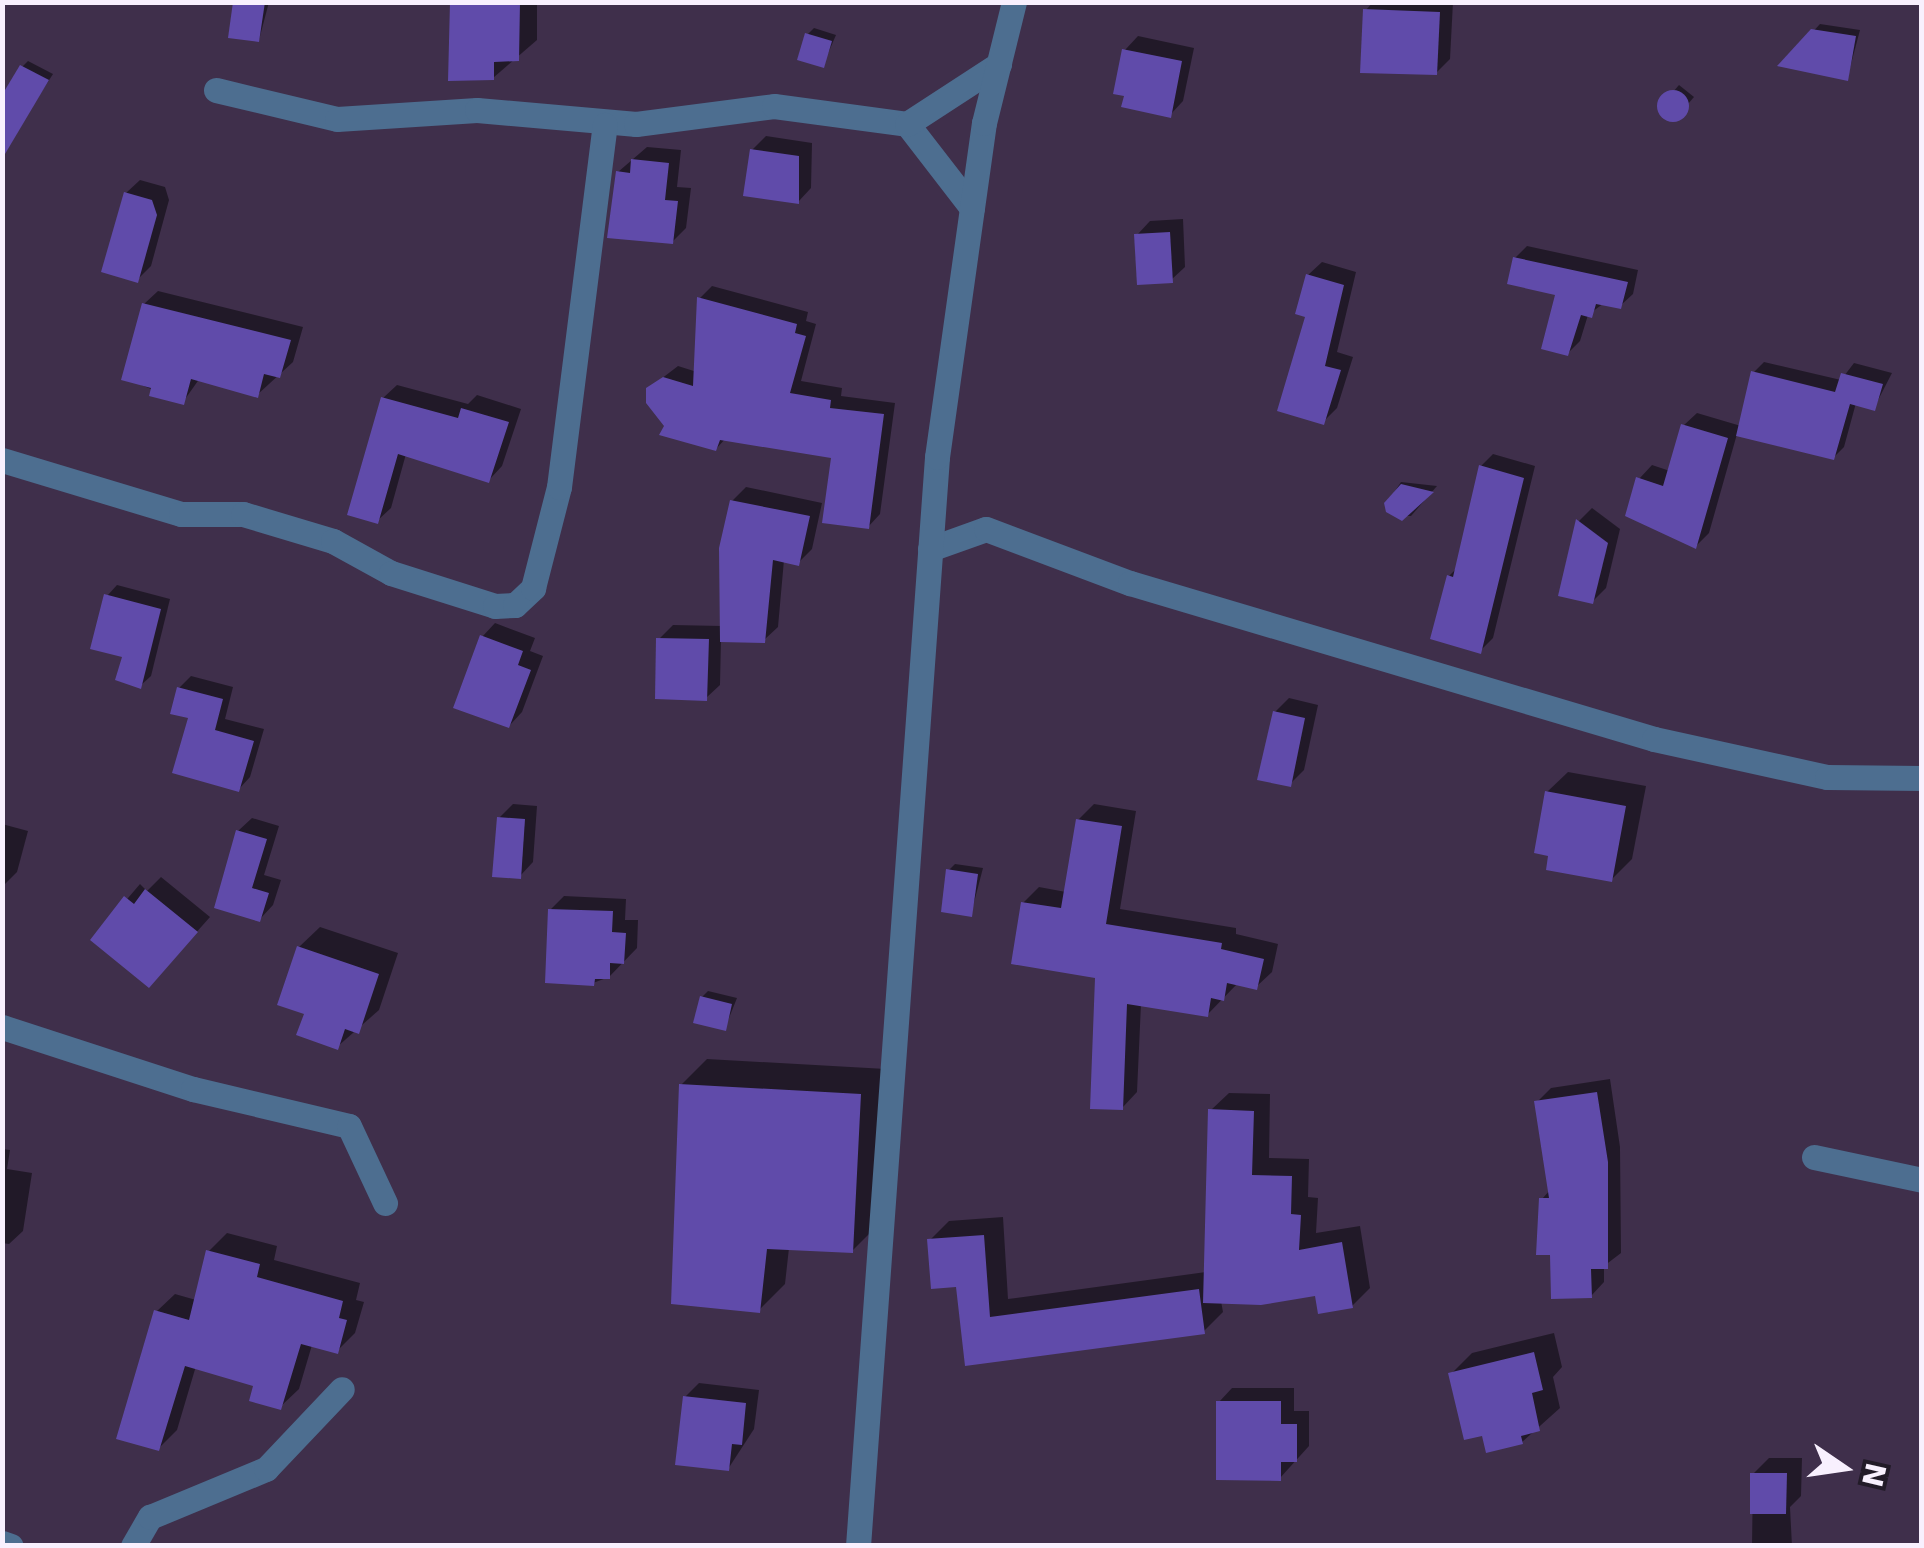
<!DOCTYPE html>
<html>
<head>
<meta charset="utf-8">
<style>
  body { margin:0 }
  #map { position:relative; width:1924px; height:1548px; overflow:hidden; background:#3f2f4b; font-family:"DejaVu Sans",sans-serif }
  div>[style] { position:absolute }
  .shadow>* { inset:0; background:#0007 }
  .building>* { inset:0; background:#604baa }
  .round { border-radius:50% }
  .minor>* { height:25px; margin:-12.5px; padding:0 12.5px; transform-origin:12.5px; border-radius:12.5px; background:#4d6e90 }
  span { translate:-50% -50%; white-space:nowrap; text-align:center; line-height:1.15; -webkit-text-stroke:10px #221b28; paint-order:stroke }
  .frame { position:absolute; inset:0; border:5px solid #f8f0fe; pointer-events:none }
  .north { position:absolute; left:1794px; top:1418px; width:100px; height:100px; -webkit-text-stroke:8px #221b28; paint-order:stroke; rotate:103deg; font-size:28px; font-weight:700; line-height:40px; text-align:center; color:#f8f0fe }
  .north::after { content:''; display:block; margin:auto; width:35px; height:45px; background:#f8f0fe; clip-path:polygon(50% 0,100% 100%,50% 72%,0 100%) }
</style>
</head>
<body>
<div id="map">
  <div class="shadow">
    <i style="clip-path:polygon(236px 2px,269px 2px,259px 40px)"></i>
    <i style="clip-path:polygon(452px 2px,537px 2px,537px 40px,493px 78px)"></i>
    <i style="clip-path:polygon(1373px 2px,1453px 2px,1450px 59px,1436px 73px,1366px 10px)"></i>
    <i style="clip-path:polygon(1820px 24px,1860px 30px,1847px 79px,1782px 65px)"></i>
    <i style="clip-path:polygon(814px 28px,836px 35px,823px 65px,808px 34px)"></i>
    <i style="clip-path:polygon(1138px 36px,1194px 48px,1183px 101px,1170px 115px,1127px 94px,1125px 50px)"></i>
    <i style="clip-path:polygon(28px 61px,53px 74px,20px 125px,22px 67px)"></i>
    <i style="clip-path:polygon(1679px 85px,1694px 97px,1675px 119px,1660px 107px)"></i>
    <i style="clip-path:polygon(766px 136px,812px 143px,811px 188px,798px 202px,752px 150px)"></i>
    <i style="clip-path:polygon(647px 147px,681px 150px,677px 187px,691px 188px,686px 228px,672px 242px,618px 172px)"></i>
    <i style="clip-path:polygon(140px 180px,165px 187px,169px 200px,151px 266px,137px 280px,126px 193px)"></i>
    <i style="clip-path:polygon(1183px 219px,1185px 267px,1171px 280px,1137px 235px,1150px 221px)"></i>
    <i style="clip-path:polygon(1527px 246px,1638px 270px,1633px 294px,1620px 306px,1604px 303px,1588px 315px,1580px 341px,1568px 353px,1558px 293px,1515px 258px)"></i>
    <i style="clip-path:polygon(1322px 262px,1356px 272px,1337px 352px,1353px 357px,1337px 408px,1323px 422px,1308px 315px,1308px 275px)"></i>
    <i style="clip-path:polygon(712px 286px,808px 312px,806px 321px,816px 324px,801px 381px,842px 388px,841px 396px,895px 403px,880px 514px,868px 527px,833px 456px,726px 438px,716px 449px,667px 426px,648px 389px,678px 366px,697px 372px,700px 298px)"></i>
    <i style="clip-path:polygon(158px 291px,303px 327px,293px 362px,257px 395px,200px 378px,183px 402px,124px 378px,144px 304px)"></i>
    <i style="clip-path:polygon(1764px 362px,1841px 380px,1854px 363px,1892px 373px,1874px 408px,1856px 403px,1844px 447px,1833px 458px,1737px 434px,1709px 533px,1696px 546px,1639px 479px,1652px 465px,1670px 471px,1683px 426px,1697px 413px,1741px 426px,1754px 372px)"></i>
    <i style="clip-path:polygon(397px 385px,468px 404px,477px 395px,521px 409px,502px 466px,489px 480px,406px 454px,391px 508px,377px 521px,383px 398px)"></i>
    <i style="clip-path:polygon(1493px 454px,1535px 466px,1493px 638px,1480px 651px,1449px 576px,1457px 568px,1481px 466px)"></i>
    <i style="clip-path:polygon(1401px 482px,1437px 486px,1411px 516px,1395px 516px,1387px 503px)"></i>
    <i style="clip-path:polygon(746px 487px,822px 503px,812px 549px,798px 563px,784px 560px,778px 627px,764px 640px,721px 639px,720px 685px,706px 698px,659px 639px,673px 625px,722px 626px,732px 501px)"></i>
    <i style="clip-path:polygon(1592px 508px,1620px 529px,1606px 588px,1592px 602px,1561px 594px,1579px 521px)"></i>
    <i style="clip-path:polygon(117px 585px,170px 599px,151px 676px,140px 686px,107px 596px)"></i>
    <i style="clip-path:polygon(495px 623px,535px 638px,530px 651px,543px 656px,522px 712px,509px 726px,482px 637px)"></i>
    <i style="clip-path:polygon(191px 676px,233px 687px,225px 719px,264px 729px,250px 777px,239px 789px,191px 717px,179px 688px)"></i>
    <i style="clip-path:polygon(1289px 698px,1318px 705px,1304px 770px,1290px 784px,1275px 712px)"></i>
    <i style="clip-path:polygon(1568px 772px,1646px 786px,1632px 859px,1611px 880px,1551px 854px,1547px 792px)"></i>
    <i style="clip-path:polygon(513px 804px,537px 806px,533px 862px,520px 876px,499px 818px)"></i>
    <i style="clip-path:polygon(1094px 804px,1136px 811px,1120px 909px,1236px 928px,1236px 934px,1278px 944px,1272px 972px,1256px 987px,1238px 983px,1207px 1015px,1141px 1004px,1137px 1092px,1122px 1108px,1098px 976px,1023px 903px,1039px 887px,1066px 892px,1078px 820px)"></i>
    <i style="clip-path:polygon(252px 818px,279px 826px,264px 875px,281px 880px,273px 905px,260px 919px,217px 906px,238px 831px)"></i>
    <i style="clip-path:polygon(2px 824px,28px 831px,17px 872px,3px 886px)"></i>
    <i style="clip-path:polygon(955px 864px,983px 868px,971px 914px,949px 870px)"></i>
    <i style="clip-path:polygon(161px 877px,210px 917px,162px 971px,93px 939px,140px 884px,147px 891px)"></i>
    <i style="clip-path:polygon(564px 896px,626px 899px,625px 920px,638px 920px,637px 948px,609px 977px,593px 983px,550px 910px)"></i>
    <i style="clip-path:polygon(320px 927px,398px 953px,379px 1010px,337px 1047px,307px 1012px,299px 947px)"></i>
    <i style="clip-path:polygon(708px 991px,737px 998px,725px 1028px,702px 997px)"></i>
    <i style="clip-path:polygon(707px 1059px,886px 1069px,878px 1225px,852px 1251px,789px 1248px,785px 1284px,759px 1310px,681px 1085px)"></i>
    <i style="clip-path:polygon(1610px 1079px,1620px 1147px,1621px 1253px,1604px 1266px,1604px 1282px,1591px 1296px,1542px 1199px,1550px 1190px,1537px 1102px,1551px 1088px)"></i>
    <i style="clip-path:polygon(1229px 1093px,1270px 1094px,1269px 1158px,1309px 1159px,1308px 1197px,1318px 1198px,1316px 1233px,1360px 1226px,1370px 1288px,1352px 1306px,1317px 1293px,1221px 1301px,1223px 1312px,1203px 1332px,967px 1363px,958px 1284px,930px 1240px,949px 1221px,1003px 1217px,1008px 1299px,1206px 1272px,1211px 1110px)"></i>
    <i style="clip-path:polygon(2px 1149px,10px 1150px,7px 1169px,32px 1173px,23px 1231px,9px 1244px,2px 1243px)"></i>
    <i style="clip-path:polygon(227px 1233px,277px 1246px,274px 1260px,360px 1283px,356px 1300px,364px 1302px,355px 1333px,337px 1351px,312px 1345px,299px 1389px,280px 1407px,257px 1384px,196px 1366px,177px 1430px,159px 1448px,156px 1312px,175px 1294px,196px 1300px,209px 1251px)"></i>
    <i style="clip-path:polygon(1554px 1333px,1562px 1367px,1553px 1377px,1560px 1408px,1522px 1442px,1484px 1433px,1451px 1374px,1472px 1353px)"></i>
    <i style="clip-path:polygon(699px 1383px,759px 1390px,754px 1429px,728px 1469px,685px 1397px)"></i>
    <i style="clip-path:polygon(1232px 1388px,1294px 1388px,1294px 1411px,1309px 1411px,1309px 1446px,1280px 1478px,1219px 1402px)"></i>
    <i style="clip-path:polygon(1769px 1458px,1802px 1458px,1801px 1496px,1790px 1507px,1792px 1546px,1741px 1546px,1752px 1545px,1753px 1474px)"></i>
  </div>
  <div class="building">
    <i style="clip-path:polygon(233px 2px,265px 2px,259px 42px,228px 38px)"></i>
    <i style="clip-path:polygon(450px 2px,520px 2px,519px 61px,494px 62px,494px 80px,448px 81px)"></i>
    <i style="clip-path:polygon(1363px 9px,1440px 12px,1437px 75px,1360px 73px)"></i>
    <i style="clip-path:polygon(1811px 29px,1856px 36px,1848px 81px,1777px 66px)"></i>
    <i style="clip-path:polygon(805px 33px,832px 41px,824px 68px,797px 60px)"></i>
    <i style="clip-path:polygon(1122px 49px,1182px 61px,1171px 118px,1121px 107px,1124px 96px,1113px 94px)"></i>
    <i style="clip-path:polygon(20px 65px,49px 80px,2px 159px,2px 95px)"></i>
    <i class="round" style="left:1657px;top:90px;width:32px;height:32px"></i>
    <i style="clip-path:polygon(750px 149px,799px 156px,799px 204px,743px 196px)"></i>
    <i style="clip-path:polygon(631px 159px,669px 163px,665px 200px,678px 201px,673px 244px,607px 238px,616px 171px,630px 173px)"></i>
    <i style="clip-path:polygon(124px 192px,152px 200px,157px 215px,138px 283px,101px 272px)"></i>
    <i style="clip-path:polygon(1170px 232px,1173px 283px,1137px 285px,1134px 234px)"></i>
    <i style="clip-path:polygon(1513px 257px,1628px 282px,1621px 309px,1596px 304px,1592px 318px,1581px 315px,1568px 356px,1541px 349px,1555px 295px,1507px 284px)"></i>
    <i style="clip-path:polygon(1306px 274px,1344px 285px,1325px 366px,1341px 370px,1324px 425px,1277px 411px,1305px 317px,1295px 314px)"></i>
    <i style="clip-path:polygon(697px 297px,797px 324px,795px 333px,806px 336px,790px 393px,831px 400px,830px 408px,884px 414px,869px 529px,822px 523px,831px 458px,720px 440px,716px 451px,659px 435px,664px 426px,646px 403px,646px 388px,663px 377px,693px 386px)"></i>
    <i style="clip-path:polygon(142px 303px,291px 340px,280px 378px,264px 374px,258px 398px,191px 379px,184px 405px,149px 396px,151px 388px,121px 380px)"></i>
    <i style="clip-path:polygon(1751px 371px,1835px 392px,1841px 373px,1883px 384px,1875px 411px,1850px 404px,1834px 460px,1736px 436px)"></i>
    <i style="clip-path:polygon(381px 397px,458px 418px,461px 408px,509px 422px,489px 483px,398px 454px,378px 524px,347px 515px)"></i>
    <i style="clip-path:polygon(1681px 424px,1728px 438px,1696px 549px,1625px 516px,1636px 477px,1663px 486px)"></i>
    <i style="clip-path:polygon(1479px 465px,1524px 478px,1481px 654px,1430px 639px,1447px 575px,1453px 577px)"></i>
    <i style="clip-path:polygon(1401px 484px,1434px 492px,1402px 521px,1386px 512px,1384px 503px)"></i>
    <i style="clip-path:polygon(730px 500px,810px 516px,799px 566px,773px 560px,765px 643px,720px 642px,719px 548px)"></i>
    <i style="clip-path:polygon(1576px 519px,1608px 543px,1593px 604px,1558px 596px)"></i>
    <i style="clip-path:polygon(104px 594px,161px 609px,141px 689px,115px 680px,122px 657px,90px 649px)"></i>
    <i style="clip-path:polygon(480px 635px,523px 651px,518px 665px,531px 670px,509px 728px,453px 708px)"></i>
    <i style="clip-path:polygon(656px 638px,709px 639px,707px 701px,655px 699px)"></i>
    <i style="clip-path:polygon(177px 687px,223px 699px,215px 730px,254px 741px,239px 792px,172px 773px,188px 718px,170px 714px)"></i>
    <i style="clip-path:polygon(1273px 711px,1305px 718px,1291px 787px,1257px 780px)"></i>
    <i style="clip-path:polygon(1545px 791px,1626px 806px,1612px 882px,1546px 870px,1548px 856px,1534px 853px)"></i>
    <i style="clip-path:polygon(497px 817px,525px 819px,521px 879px,492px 877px)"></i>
    <i style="clip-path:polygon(1076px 819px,1122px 826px,1106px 924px,1222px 943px,1221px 949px,1264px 959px,1257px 990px,1227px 983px,1224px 1001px,1211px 998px,1208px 1017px,1127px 1004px,1123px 1110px,1090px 1109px,1095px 978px,1011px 964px,1021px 902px,1061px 908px)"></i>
    <i style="clip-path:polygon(236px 830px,267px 839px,252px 888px,269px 893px,260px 922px,214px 908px)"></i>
    <i style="clip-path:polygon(946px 869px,978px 874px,972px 917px,941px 912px)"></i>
    <i style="clip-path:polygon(145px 889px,198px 932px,149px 988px,90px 940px,124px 896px,134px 904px)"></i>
    <i style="clip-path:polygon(548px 909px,613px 911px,612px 932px,626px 933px,624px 964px,610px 963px,610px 979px,595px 979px,594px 986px,545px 983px)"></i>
    <i style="clip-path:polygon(297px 946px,379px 974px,359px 1034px,345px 1029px,338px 1050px,296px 1035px,304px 1014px,277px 1005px)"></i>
    <i style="clip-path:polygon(700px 996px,732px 1004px,726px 1031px,693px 1023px)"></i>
    <i style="clip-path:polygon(679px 1084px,861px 1094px,853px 1253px,767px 1249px,760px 1313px,671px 1304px)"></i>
    <i style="clip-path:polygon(1597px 1092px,1608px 1162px,1608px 1269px,1591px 1269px,1592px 1298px,1551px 1299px,1550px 1255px,1536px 1255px,1539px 1198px,1549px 1198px,1534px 1101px)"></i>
    <i style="clip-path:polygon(1208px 1109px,1254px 1111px,1252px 1175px,1292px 1176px,1291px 1214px,1301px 1215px,1299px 1250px,1342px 1242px,1353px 1308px,1318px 1314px,1315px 1296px,1261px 1305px,1203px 1303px)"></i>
    <i style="clip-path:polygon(984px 1235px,990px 1317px,1199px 1289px,1205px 1334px,965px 1366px,956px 1287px,931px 1289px,927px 1239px)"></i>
    <i style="clip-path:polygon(206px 1250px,260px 1264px,257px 1277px,343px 1301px,339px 1318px,347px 1320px,338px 1354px,301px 1344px,281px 1410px,249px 1401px,253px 1386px,185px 1366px,159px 1451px,116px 1439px,154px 1310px,189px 1320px)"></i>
    <i style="clip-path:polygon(1534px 1352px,1543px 1390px,1532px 1393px,1540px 1431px,1521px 1436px,1523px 1444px,1486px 1453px,1482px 1436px,1464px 1440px,1448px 1373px)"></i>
    <i style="clip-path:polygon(683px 1396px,746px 1403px,742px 1445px,732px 1444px,729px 1471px,675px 1465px)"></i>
    <i style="clip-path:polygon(1216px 1401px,1281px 1401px,1281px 1424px,1297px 1424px,1297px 1462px,1281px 1462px,1281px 1481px,1216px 1480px)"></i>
    <i style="clip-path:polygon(1750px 1473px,1787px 1473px,1786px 1514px,1750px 1514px)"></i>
  </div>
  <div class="minor">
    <i style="left:216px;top:90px;width:124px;rotate:13.5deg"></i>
    <i style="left:337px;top:119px;width:140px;rotate:-3.7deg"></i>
    <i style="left:477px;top:110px;width:160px;rotate:5deg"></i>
    <i style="left:636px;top:124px;width:139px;rotate:-7.4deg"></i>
    <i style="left:774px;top:106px;width:134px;rotate:7.7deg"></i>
    <i style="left:972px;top:208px;width:106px;rotate:-127.7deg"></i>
    <i style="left:907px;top:124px;width:110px;rotate:-33.1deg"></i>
    <i style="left:2px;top:460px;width:187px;rotate:16.8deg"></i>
    <i style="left:181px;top:514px;width:62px"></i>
    <i style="left:243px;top:514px;width:94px;rotate:16.7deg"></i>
    <i style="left:333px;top:541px;width:66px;rotate:28.9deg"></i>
    <i style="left:391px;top:573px;width:109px;rotate:17.6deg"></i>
    <i style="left:495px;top:606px;width:20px;rotate:-3deg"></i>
    <i style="left:515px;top:605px;width:25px;rotate:-43deg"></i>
    <i style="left:533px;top:588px;width:104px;rotate:-75.6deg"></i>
    <i style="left:559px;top:487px;width:365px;rotate:-82.8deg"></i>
    <i style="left:930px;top:549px;width:59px;rotate:-19.7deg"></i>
    <i style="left:986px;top:529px;width:154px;rotate:20.6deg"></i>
    <i style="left:1130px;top:583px;width:547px;rotate:16.58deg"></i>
    <i style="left:1654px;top:739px;width:177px;rotate:12.4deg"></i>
    <i style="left:1827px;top:777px;width:95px;rotate:0.6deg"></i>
    <i style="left:2px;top:1027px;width:201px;rotate:18deg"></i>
    <i style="left:193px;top:1089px;width:160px;rotate:13.3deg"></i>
    <i style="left:349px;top:1126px;width:85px;rotate:64.9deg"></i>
    <i style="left:1814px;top:1157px;width:110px;rotate:12deg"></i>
    <i style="left:2px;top:1543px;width:9px;rotate:18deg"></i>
    <i style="left:133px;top:1546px;width:34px;rotate:-60deg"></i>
    <i style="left:150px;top:1517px;width:126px;rotate:-22.5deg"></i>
    <i style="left:266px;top:1469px;width:110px;rotate:-46.5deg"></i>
    <i style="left:858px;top:1546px;width:1092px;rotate:-85.85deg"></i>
    <i style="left:937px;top:457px;width:337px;rotate:-82deg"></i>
    <i style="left:984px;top:123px;width:125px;rotate:-76.1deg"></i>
  </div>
  <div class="frame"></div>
  <div class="north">N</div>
</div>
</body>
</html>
